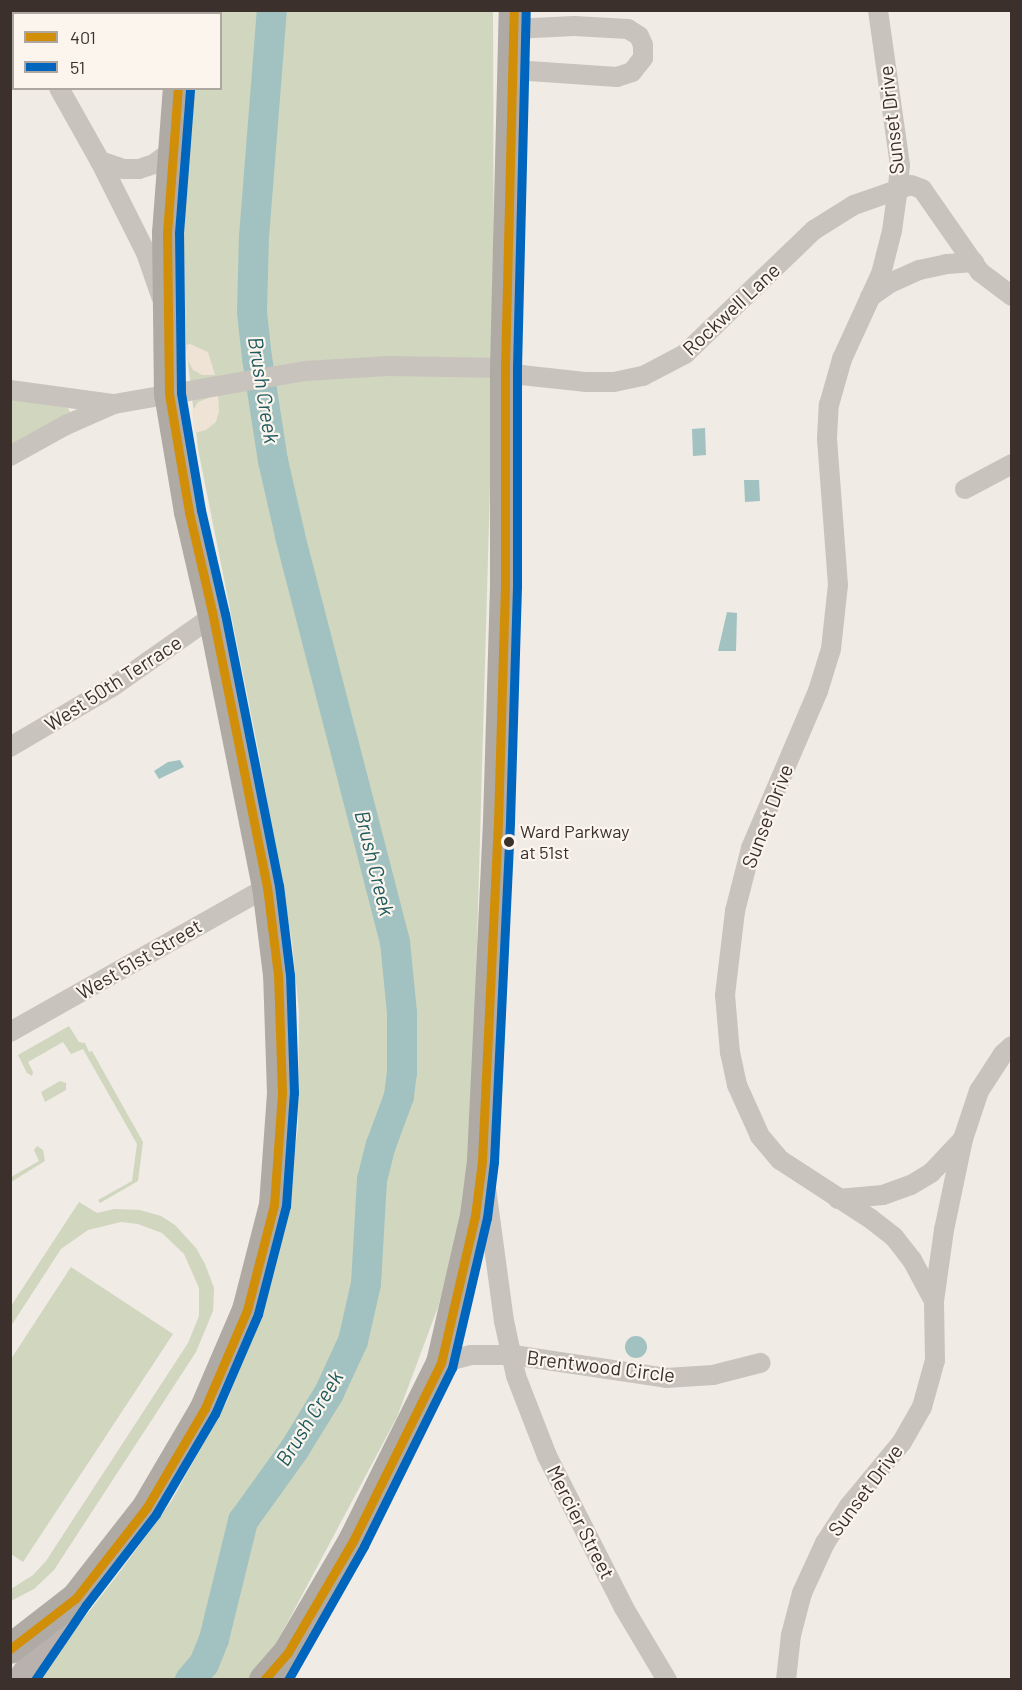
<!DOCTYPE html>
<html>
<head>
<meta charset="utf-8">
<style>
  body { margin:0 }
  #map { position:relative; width:1022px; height:1690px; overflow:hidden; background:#f0ebe5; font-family:Barlow,sans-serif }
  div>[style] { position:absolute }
  .green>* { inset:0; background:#d1d6bf }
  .plaza>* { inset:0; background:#eee3d5 }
  .water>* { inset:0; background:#a1c2c1 }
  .round { border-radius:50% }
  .river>* { height:30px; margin:-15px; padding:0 15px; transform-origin:15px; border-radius:15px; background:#a1c2c1 }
  .minor>* { height:20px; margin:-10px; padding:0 10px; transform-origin:10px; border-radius:10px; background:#c9c3be }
  .major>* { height:26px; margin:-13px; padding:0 13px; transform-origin:13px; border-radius:13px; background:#b8b1ad }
  .highway>* { height:30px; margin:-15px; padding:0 15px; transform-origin:15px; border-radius:15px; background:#afaaa4 }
  .bus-1>* { height:9px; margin:-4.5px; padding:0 4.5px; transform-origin:4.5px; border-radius:4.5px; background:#d18e09 }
  .bus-2>* { height:9px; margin:-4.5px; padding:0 4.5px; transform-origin:4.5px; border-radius:4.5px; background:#0065bd }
  .dots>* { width:16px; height:16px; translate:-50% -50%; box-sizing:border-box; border:3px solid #fbf5ee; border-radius:50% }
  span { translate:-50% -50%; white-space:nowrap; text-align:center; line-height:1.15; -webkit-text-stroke:4.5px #fbf5ee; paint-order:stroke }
  .bus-label { font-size:18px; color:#3b302b }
  .left { translate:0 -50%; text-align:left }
  .street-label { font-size:20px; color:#3b302b }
  .water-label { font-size:21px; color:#1f5a5e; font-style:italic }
  .frame { position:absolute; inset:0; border:12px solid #3b302b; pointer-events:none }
  .legend { position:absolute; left:12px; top:12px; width:210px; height:78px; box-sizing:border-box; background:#fbf5ee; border:2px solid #aea6a0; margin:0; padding:8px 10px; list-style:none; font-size:18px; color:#3b302b }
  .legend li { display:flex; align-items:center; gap:12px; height:30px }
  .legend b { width:30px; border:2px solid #aea6a0 }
</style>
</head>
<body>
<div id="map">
  <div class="green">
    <i style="clip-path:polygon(209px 11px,493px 11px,494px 347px,471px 1154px,462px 1217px,438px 1307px,397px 1417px,268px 1659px,252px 1679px,36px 1680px,122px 1569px,172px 1500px,227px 1401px,260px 1318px,274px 1267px,283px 1229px,298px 1127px,299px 1011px,292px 942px,259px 754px,198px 449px,186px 345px,183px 203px,191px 113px,195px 89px,220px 88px,220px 14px,208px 13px)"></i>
    <i style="clip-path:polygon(10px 399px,68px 408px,70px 412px,67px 417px,11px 449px)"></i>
    <i style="clip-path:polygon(69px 1026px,79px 1042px,85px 1043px,89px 1052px,92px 1051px,143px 1142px,138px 1181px,100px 1203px,98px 1200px,132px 1181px,137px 1144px,83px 1049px,71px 1054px,63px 1042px,28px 1062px,33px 1072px,32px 1076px,27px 1073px,18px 1055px)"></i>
    <i style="clip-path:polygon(60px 1081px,66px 1083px,66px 1090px,45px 1102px,41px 1092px)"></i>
    <i style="clip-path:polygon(37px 1146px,43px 1150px,45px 1161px,11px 1182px,11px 1177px,39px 1161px,34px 1150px)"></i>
    <i style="clip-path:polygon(79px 1202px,97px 1213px,114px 1209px,140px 1210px,161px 1216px,175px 1225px,196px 1248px,205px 1264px,214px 1288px,213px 1311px,196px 1352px,54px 1570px,34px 1589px,11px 1601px,11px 1589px,33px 1575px,46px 1561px,188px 1343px,199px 1316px,199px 1288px,184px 1254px,162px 1233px,138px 1224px,121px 1222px,88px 1230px,61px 1249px,11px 1326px,11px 1306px)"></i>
    <i style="clip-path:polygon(71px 1267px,173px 1334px,23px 1562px,11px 1554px,11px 1359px)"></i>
  </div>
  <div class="plaza">
    <i style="clip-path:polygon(190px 344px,208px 352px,215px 375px,202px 375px,193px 370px,188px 361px,186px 345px)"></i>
    <i style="clip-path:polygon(218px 394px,219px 411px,216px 422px,206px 430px,195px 433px,192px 412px,198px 402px)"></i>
  </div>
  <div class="water">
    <i style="clip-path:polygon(705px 428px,706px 455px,693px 456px,692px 429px)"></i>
    <i style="clip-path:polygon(744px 480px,759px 480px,760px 501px,745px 502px)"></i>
    <i style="clip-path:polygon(727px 612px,737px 613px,736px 651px,718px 651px)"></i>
    <i style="clip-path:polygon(180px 760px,184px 767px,165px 776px,159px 779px,154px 771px,168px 762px)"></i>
    <i class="round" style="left:625px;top:1336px;width:22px;height:22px"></i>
  </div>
  <div class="river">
    <i style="left:190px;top:1680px;width:21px;rotate:-49deg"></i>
    <i style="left:204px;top:1664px;width:27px;rotate:-68deg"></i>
    <i style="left:214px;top:1639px;width:122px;rotate:-76.2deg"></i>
    <i style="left:243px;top:1521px;width:87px;rotate:-54.3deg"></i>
    <i style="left:294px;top:1450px;width:67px;rotate:-58.4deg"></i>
    <i style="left:329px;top:1393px;width:57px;rotate:-65.2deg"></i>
    <i style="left:353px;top:1341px;width:58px;rotate:-77.2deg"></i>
    <i style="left:366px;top:1284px;width:104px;rotate:-86.7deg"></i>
    <i style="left:372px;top:1180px;width:36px;rotate:-76deg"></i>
    <i style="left:381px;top:1145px;width:52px;rotate:-69.8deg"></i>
    <i style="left:399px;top:1096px;width:23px;rotate:-83deg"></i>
    <i style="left:402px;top:1073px;width:60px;rotate:-90deg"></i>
    <i style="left:402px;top:1013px;width:71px;rotate:-95.6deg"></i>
    <i style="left:395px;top:942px;width:420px;rotate:-104.5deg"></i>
    <i style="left:290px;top:535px;width:76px;rotate:-102.9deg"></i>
    <i style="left:273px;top:461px;width:104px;rotate:-98.8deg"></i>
    <i style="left:257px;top:358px;width:46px;rotate:-96.2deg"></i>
    <i style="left:252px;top:312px;width:75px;rotate:-88.5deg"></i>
    <i style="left:254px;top:237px;width:228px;rotate:-85.5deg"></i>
  </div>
  <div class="minor">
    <i style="left:14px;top:10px;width:4px;rotate:63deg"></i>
    <i style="left:513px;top:29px;width:61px;rotate:-2.8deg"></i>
    <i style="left:574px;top:26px;width:54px;rotate:3.2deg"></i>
    <i style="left:628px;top:29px;width:13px;rotate:32deg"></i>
    <i style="left:639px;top:36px;width:10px;rotate:66deg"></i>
    <i style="left:643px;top:45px;width:13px;rotate:90deg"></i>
    <i style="left:643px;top:58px;width:18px;rotate:128deg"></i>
    <i style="left:632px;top:72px;width:16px;rotate:162deg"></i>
    <i style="left:617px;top:77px;width:103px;rotate:-176.1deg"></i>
    <i style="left:59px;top:88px;width:84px;rotate:60.7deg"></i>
    <i style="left:100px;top:161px;width:103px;rotate:63.4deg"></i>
    <i style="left:146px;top:253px;width:46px;rotate:70.8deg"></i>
    <i style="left:100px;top:161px;width:24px;rotate:19deg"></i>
    <i style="left:123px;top:169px;width:16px"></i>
    <i style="left:139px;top:169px;width:16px;rotate:-18deg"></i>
    <i style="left:154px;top:164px;width:21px;rotate:-37deg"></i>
    <i style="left:870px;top:297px;width:24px;rotate:-35deg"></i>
    <i style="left:890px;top:283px;width:32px;rotate:-24deg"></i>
    <i style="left:919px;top:270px;width:29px;rotate:-12deg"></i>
    <i style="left:947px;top:264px;width:27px;rotate:-4deg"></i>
    <i style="left:10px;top:390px;width:105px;rotate:7.7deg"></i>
    <i style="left:10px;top:456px;width:64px;rotate:-29deg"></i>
    <i style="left:66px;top:425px;width:52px;rotate:-23.6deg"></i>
    <i style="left:114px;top:404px;width:194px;rotate:-9.8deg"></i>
    <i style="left:305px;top:371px;width:83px;rotate:-3.4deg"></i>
    <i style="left:388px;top:366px;width:117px;rotate:1deg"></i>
    <i style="left:505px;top:368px;width:17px;rotate:24deg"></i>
    <i style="left:521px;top:375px;width:64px;rotate:6.2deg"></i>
    <i style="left:585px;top:382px;width:29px"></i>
    <i style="left:614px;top:382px;width:30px;rotate:-12deg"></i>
    <i style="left:643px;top:376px;width:47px;rotate:-27.6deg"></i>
    <i style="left:685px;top:354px;width:179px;rotate:-43.9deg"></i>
    <i style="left:814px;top:230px;width:47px;rotate:-32deg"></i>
    <i style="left:854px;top:205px;width:60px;rotate:-19.3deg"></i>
    <i style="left:911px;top:185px;width:12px;rotate:20deg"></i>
    <i style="left:922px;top:189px;width:101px;rotate:55.1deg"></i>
    <i style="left:980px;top:272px;width:40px;rotate:37deg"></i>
    <i style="left:965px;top:489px;width:53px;rotate:-28deg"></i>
    <i style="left:10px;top:747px;width:118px;rotate:-30.5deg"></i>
    <i style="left:112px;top:687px;width:123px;rotate:-35.1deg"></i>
    <i style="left:10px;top:1032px;width:295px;rotate:-29.4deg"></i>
    <i style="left:486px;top:1188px;width:134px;rotate:82.3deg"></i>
    <i style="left:504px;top:1321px;width:56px;rotate:77.7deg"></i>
    <i style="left:516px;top:1376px;width:86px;rotate:68.8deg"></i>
    <i style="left:547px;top:1456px;width:170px;rotate:63.1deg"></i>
    <i style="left:624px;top:1608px;width:84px;rotate:59.2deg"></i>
    <i style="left:838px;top:1199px;width:45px;rotate:-5.1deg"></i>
    <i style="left:883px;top:1195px;width:30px;rotate:-20deg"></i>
    <i style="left:911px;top:1185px;width:23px;rotate:-31deg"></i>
    <i style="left:931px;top:1173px;width:47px;rotate:-46.7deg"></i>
    <i style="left:963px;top:1139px;width:51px;rotate:-71.6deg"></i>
    <i style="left:979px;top:1091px;width:44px;rotate:-57deg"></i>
    <i style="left:1003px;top:1054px;width:12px;rotate:-42deg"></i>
    <i style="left:934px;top:1301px;width:72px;rotate:-82deg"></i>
    <i style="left:944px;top:1230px;width:93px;rotate:-78.2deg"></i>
    <i style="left:441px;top:1363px;width:30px;rotate:-15deg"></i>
    <i style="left:470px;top:1355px;width:43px"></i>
    <i style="left:513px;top:1355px;width:155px;rotate:8.5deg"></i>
    <i style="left:666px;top:1378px;width:47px;rotate:-3.7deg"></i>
    <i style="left:713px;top:1375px;width:49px;rotate:-14.3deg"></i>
    <i style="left:786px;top:1680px;width:45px;rotate:-83.7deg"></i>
    <i style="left:791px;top:1635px;width:43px;rotate:-75.3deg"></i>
    <i style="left:802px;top:1593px;width:55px;rotate:-65.3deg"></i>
    <i style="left:825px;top:1543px;width:44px;rotate:-57deg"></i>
    <i style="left:849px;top:1506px;width:83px;rotate:-50.4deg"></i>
    <i style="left:902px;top:1442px;width:40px;rotate:-60.3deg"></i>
    <i style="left:922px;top:1407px;width:49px;rotate:-74.5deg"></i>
    <i style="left:935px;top:1360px;width:59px;rotate:-91deg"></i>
    <i style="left:934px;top:1301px;width:47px;rotate:-118.2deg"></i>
    <i style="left:912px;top:1260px;width:29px;rotate:-128deg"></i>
    <i style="left:894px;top:1237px;width:29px;rotate:-142deg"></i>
    <i style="left:871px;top:1219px;width:108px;rotate:-147deg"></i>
    <i style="left:780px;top:1160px;width:31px;rotate:-130deg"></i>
    <i style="left:760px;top:1136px;width:56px;rotate:-114.3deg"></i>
    <i style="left:737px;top:1085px;width:33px;rotate:-102deg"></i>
    <i style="left:730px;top:1053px;width:58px;rotate:-94.9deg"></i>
    <i style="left:725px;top:995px;width:85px;rotate:-83.2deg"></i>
    <i style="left:735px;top:911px;width:65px;rotate:-75.7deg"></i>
    <i style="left:751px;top:848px;width:171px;rotate:-66.9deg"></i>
    <i style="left:818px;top:691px;width:44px;rotate:-72.8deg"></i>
    <i style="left:831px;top:649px;width:64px;rotate:-83.8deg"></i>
    <i style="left:838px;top:585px;width:147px;rotate:-94.3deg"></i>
    <i style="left:827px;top:438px;width:33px;rotate:-87deg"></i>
    <i style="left:829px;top:405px;width:48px;rotate:-74.2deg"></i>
    <i style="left:842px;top:359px;width:94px;rotate:-65.4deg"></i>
    <i style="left:881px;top:274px;width:44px;rotate:-75.7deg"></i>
    <i style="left:892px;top:231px;width:44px;rotate:-82.2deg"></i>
    <i style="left:898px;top:187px;width:22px;rotate:-85deg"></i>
    <i style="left:900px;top:165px;width:157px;rotate:-98.1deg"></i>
  </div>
  <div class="major">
    <i style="left:20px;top:1680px;width:85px;rotate:-55.6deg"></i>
  </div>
  <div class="highway">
    <i style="left:191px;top:14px;width:4px;rotate:-90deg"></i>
    <i style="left:10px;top:1649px;width:83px;rotate:-37.7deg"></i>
    <i style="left:76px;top:1598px;width:115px;rotate:-52deg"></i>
    <i style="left:147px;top:1507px;width:115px;rotate:-59.6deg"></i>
    <i style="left:205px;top:1408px;width:107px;rotate:-66.8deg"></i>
    <i style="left:247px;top:1310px;width:108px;rotate:-75.6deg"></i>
    <i style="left:274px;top:1205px;width:112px;rotate:-85.9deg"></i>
    <i style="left:282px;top:1093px;width:118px;rotate:-91.9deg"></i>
    <i style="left:278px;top:975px;width:89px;rotate:-97.1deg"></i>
    <i style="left:267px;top:887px;width:276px;rotate:-101.3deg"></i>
    <i style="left:213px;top:616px;width:107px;rotate:-103deg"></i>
    <i style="left:189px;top:512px;width:120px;rotate:-99.6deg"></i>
    <i style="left:169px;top:394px;width:161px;rotate:-90.7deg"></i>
    <i style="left:167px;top:233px;width:145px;rotate:-85.7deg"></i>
    <i style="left:264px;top:1680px;width:35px;rotate:-49deg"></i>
    <i style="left:287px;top:1654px;width:131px;rotate:-59.7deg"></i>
    <i style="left:353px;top:1541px;width:199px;rotate:-63.7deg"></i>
    <i style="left:441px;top:1363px;width:151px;rotate:-77deg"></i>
    <i style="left:475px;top:1216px;width:55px;rotate:-82.7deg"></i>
    <i style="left:482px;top:1161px;width:339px;rotate:-87.3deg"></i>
    <i style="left:498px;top:822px;width:236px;rotate:-88.3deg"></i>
    <i style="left:505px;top:586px;width:218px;rotate:-90deg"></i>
    <i style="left:505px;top:368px;width:358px;rotate:-88.6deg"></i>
  </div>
  <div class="bus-1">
    <i style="left:10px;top:1649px;width:83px;rotate:-37.7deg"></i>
    <i style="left:76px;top:1598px;width:115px;rotate:-52deg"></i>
    <i style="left:147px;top:1507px;width:115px;rotate:-59.6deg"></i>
    <i style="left:205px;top:1408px;width:107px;rotate:-66.8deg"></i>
    <i style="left:247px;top:1310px;width:108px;rotate:-75.6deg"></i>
    <i style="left:274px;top:1205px;width:112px;rotate:-85.9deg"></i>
    <i style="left:282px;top:1093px;width:118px;rotate:-91.9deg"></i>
    <i style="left:278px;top:975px;width:89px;rotate:-97.1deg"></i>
    <i style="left:267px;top:887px;width:276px;rotate:-101.3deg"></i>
    <i style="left:213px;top:616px;width:107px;rotate:-103deg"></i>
    <i style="left:189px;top:512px;width:120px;rotate:-99.6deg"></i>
    <i style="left:169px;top:394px;width:161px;rotate:-90.7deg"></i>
    <i style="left:167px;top:233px;width:145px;rotate:-85.7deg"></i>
    <i style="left:264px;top:1680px;width:35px;rotate:-49deg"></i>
    <i style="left:287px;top:1654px;width:131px;rotate:-59.7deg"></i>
    <i style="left:353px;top:1541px;width:199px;rotate:-63.7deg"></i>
    <i style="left:441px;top:1363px;width:151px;rotate:-77deg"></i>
    <i style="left:475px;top:1216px;width:55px;rotate:-82.7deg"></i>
    <i style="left:482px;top:1161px;width:339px;rotate:-87.3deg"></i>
    <i style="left:498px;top:822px;width:236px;rotate:-88.3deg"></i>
    <i style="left:505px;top:586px;width:218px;rotate:-90deg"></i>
    <i style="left:505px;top:368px;width:358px;rotate:-88.6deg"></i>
  </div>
  <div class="bus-2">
    <i style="left:35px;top:1680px;width:91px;rotate:-55.8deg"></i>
    <i style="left:86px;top:1605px;width:115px;rotate:-52.4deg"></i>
    <i style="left:156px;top:1514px;width:116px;rotate:-59.5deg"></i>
    <i style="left:215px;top:1414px;width:109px;rotate:-66.7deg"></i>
    <i style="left:258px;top:1314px;width:112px;rotate:-75.5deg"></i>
    <i style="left:286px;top:1206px;width:113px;rotate:-86deg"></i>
    <i style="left:294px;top:1093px;width:118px;rotate:-91.9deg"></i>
    <i style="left:290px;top:975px;width:90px;rotate:-97deg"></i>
    <i style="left:279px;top:886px;width:277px;rotate:-101.2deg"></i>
    <i style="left:225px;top:614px;width:107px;rotate:-103deg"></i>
    <i style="left:201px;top:510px;width:119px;rotate:-99.7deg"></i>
    <i style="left:181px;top:393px;width:160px;rotate:-90.7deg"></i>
    <i style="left:179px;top:233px;width:144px;rotate:-85.6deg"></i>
    <i style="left:288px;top:1680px;width:154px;rotate:-60.4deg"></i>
    <i style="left:364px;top:1546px;width:199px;rotate:-63.7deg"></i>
    <i style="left:452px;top:1368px;width:154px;rotate:-76.9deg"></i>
    <i style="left:487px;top:1218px;width:56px;rotate:-82.9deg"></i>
    <i style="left:494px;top:1162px;width:340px;rotate:-87.3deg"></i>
    <i style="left:510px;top:822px;width:236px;rotate:-88.3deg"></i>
    <i style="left:517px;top:586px;width:218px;rotate:-90deg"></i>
    <i style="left:517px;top:368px;width:358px;rotate:-88.6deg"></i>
  </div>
  <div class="dots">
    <i style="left:509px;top:842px;background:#3b302b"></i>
  </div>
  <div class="bus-label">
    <span class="left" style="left:520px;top:842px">Ward Parkway<br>at 51st</span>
  </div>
  <div class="street-label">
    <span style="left:891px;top:120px;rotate:-96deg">Sunset Drive</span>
    <span style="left:731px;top:309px;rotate:-43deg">Rockwell Lane</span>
    <span style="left:113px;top:683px;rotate:-33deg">West 50th Terrace</span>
    <span style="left:767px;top:816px;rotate:-69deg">Sunset Drive</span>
    <span style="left:139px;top:959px;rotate:-30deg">West 51st Street</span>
    <span style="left:601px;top:1366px;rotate:7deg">Brentwood Circle</span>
    <span style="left:865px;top:1490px;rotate:-53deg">Sunset Drive</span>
    <span style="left:581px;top:1522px;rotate:63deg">Mercier Street</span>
  </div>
  <div class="water-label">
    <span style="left:264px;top:390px;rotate:81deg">Brush Creek</span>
    <span style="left:375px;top:863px;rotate:76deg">Brush Creek</span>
    <span style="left:309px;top:1418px;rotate:-58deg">Brush Creek</span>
  </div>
  <div class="frame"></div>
  <ul class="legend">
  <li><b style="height:8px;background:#d18e09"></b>401</li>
  <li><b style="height:8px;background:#0065bd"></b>51</li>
  </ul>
</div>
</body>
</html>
